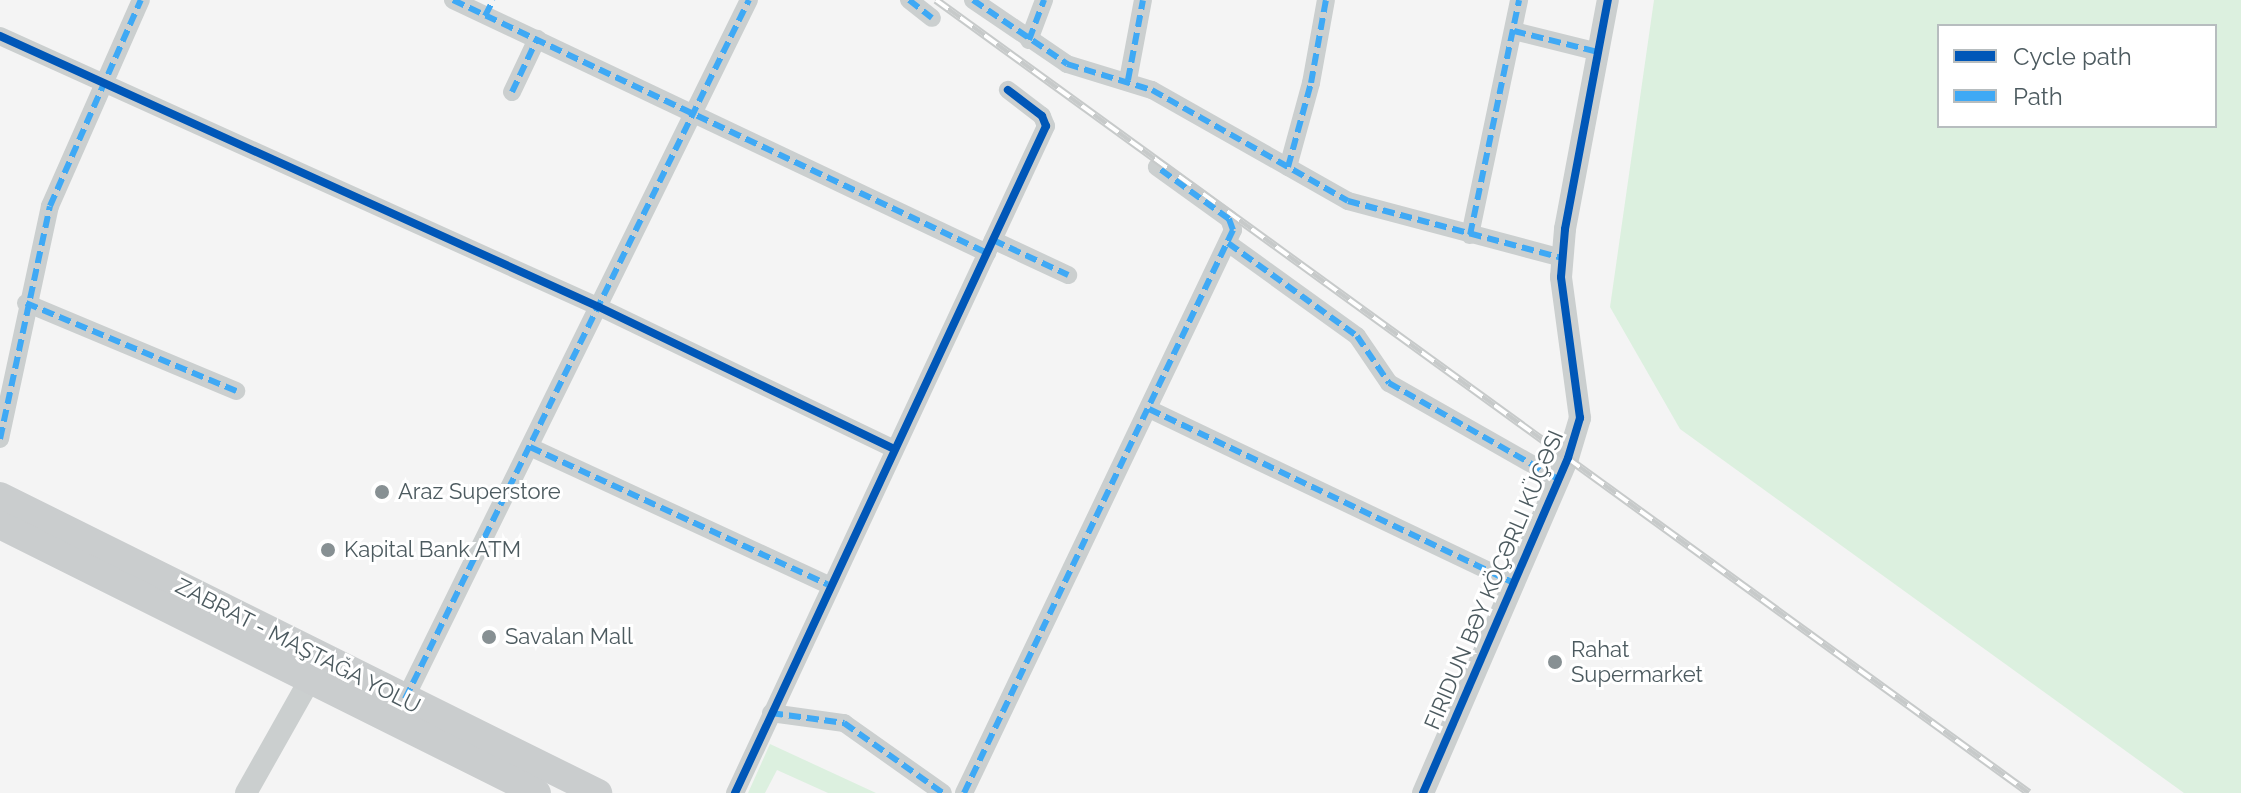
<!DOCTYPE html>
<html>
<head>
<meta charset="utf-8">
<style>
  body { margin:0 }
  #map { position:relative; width:2241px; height:793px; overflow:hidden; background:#f4f4f4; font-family:Raleway,sans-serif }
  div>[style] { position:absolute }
  .green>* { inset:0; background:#dcf0df }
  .minor>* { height:18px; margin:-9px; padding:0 9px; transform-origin:9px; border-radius:9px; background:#cbcfcf }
  .tertiary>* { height:22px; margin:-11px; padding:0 11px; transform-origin:11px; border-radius:11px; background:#cbcfcf }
  .primary>* { height:28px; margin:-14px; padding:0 14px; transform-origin:14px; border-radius:14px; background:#cacdce }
  .rail>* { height:8px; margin-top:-4px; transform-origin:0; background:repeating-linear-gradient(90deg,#fff 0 15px,#c7caca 0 30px); box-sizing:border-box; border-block:2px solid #c7caca }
  .quiet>* { height:6px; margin-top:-3px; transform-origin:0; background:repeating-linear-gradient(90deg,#3fa9f5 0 12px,transparent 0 18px) }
  .cycleway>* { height:8px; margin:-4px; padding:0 4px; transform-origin:4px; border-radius:4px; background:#0057b8 }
  .dots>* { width:22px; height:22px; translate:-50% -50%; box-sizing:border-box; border:4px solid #fff; border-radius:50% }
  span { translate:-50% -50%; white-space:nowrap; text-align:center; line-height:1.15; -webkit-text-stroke:6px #fff; paint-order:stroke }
  .poi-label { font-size:22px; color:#4c5a5f }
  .left { translate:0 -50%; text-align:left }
  .street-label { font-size:22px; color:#4c5a5f }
  .legend { position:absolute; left:1937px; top:24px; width:280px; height:104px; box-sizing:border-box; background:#fff; border:2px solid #b7bdbf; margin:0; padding:10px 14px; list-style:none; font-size:24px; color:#4c5a5f }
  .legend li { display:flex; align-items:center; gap:16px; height:40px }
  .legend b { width:40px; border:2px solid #b7bdbf }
</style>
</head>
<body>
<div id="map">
  <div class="green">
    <i style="clip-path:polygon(evenodd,1654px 0,2241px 0,2241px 793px,2184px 793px,1680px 429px,1610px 307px,1654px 0,2215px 26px,2215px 126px,1939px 126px,1939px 26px,2215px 26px)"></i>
    <i style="clip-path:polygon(770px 744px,876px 793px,828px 793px,777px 770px,765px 793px,748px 793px)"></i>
  </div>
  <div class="minor">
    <i style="left:453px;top:0;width:591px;rotate:25.35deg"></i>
    <i style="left:909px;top:0;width:29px;rotate:38deg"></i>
    <i style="left:973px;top:0;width:114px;rotate:34.2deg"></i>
    <i style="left:1067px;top:64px;width:89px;rotate:17deg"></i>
    <i style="left:1152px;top:90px;width:225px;rotate:29.5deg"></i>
    <i style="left:1348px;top:201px;width:221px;rotate:14.9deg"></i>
    <i style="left:1514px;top:31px;width:87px;rotate:14deg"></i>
    <i style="left:0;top:36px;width:657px;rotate:24.34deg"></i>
    <i style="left:599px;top:307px;width:325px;rotate:25.7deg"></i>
    <i style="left:1029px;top:40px;width:43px;rotate:-69.4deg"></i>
    <i style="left:1128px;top:80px;width:81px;rotate:-79.4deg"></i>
    <i style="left:512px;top:92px;width:59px;rotate:-64.7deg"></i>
    <i style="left:1288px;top:167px;width:87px;rotate:-74.7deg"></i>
    <i style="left:1311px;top:83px;width:84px;rotate:-79.8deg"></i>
    <i style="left:1470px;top:235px;width:240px;rotate:-78.2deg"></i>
    <i style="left:993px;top:240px;width:83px;rotate:25deg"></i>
    <i style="left:1228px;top:243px;width:159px;rotate:35.8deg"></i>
    <i style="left:1357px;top:336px;width:57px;rotate:55.8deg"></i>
    <i style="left:1389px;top:383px;width:194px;rotate:29.6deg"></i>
    <i style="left:26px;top:303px;width:228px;rotate:22.7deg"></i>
    <i style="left:1149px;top:409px;width:403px;rotate:25.5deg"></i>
    <i style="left:0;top:439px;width:238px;rotate:-77.9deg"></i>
    <i style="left:50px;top:206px;width:225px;rotate:-66.2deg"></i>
    <i style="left:530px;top:447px;width:328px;rotate:24.8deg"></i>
    <i style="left:405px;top:699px;width:779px;rotate:-63.8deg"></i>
    <i style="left:771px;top:713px;width:74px;rotate:7.8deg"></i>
    <i style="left:844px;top:723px;width:121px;rotate:35.3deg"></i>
    <i style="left:735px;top:793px;width:736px;rotate:-65deg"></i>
    <i style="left:1046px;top:126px;width:11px;rotate:-112deg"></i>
    <i style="left:1042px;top:116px;width:43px;rotate:-142.6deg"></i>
    <i style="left:964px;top:793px;width:624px;rotate:-64.46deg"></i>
    <i style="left:1233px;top:230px;width:12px;rotate:-110deg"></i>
    <i style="left:1229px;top:219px;width:89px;rotate:-144.2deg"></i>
  </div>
  <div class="tertiary">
    <i style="left:246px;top:793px;width:126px;rotate:-60.6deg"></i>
    <i style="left:1423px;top:793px;width:365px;rotate:-66.6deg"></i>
    <i style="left:1568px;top:458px;width:42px;rotate:-73.3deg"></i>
    <i style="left:1580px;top:418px;width:142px;rotate:-97.7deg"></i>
    <i style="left:1561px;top:277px;width:48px;rotate:-85.2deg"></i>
    <i style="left:1565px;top:229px;width:233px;rotate:-79.4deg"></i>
  </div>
  <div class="primary">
    <i style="left:0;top:496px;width:668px;rotate:26.41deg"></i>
    <i style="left:0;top:525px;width:600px;rotate:26.52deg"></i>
  </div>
  <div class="rail">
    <i style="left:936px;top:0;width:1350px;rotate:35.96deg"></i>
  </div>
  <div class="quiet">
    <i style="left:453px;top:0;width:591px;rotate:25.35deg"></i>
    <i style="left:909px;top:0;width:29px;rotate:38deg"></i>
    <i style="left:973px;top:0;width:114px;rotate:34.2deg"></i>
    <i style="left:1067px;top:64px;width:89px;rotate:17deg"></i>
    <i style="left:1152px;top:90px;width:225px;rotate:29.5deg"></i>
    <i style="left:1348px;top:201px;width:221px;rotate:14.9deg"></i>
    <i style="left:485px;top:16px;width:18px;rotate:-63deg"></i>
    <i style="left:1514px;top:31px;width:87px;rotate:14deg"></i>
    <i style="left:1029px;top:40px;width:43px;rotate:-69.4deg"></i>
    <i style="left:1128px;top:80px;width:81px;rotate:-79.4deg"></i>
    <i style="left:512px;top:92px;width:59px;rotate:-64.7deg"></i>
    <i style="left:1288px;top:167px;width:87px;rotate:-74.7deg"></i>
    <i style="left:1311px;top:83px;width:84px;rotate:-79.8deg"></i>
    <i style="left:1470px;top:235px;width:240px;rotate:-78.2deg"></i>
    <i style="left:993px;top:240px;width:83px;rotate:25deg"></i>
    <i style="left:1228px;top:243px;width:159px;rotate:35.8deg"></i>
    <i style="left:1357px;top:336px;width:57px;rotate:55.8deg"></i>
    <i style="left:1389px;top:383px;width:194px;rotate:29.6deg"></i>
    <i style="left:26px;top:303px;width:228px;rotate:22.7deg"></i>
    <i style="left:1149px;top:409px;width:403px;rotate:25.5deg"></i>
    <i style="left:0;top:439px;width:238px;rotate:-77.9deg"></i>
    <i style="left:50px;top:206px;width:225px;rotate:-66.2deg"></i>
    <i style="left:530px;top:447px;width:328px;rotate:24.8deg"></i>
    <i style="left:405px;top:699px;width:779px;rotate:-63.8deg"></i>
    <i style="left:771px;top:713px;width:74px;rotate:7.8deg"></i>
    <i style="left:844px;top:723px;width:121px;rotate:35.3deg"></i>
    <i style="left:964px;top:793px;width:624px;rotate:-64.46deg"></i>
    <i style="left:1233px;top:230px;width:12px;rotate:-110deg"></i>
    <i style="left:1229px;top:219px;width:89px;rotate:-144.2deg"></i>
  </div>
  <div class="cycleway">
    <i style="left:0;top:36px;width:657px;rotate:24.34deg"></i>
    <i style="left:599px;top:307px;width:325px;rotate:25.7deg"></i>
    <i style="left:735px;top:793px;width:736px;rotate:-65deg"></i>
    <i style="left:1046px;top:126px;width:11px;rotate:-112deg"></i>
    <i style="left:1042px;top:116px;width:43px;rotate:-142.6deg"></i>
    <i style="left:1423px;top:793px;width:365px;rotate:-66.6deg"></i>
    <i style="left:1568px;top:458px;width:42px;rotate:-73.3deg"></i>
    <i style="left:1580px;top:418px;width:142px;rotate:-97.7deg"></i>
    <i style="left:1561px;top:277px;width:48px;rotate:-85.2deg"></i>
    <i style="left:1565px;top:229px;width:233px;rotate:-79.4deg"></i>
  </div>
  <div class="dots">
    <i style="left:382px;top:492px;background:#879093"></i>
    <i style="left:328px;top:550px;background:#879093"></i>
    <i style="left:489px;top:637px;background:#879093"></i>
    <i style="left:1555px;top:662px;background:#879093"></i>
  </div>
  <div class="poi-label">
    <span class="left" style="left:398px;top:492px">Araz Superstore</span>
    <span class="left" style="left:344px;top:550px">Kapital Bank ATM</span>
    <span class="left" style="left:505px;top:637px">Savalan Mall</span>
    <span class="left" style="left:1571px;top:662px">Rahat<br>Supermarket</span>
  </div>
  <div class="street-label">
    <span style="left:1494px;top:580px;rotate:-67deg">FIRIDUN BƏY KÖÇƏRLI KÜÇƏSI</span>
    <span style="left:298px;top:646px;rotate:27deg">ZABRAT - MAŞTAĞA YOLU</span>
  </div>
  <ul class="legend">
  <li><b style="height:10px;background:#0057b8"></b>Cycle path</li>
  <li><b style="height:10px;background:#3fa9f5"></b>Path</li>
  </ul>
</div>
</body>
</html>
